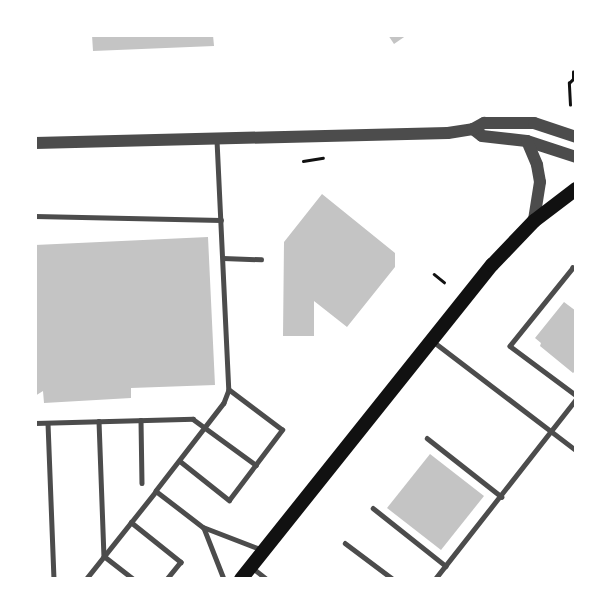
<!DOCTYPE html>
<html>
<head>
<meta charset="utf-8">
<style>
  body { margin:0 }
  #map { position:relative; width:611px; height:614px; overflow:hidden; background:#fff; font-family:"Source Sans 3",sans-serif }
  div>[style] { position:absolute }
  .building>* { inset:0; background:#c4c4c4 }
  .path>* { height:2.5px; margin:-1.25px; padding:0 1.25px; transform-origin:1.25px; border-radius:1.25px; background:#111 }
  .service>* { height:4.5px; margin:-2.25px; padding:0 2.25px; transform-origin:2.25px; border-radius:2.25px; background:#4c4c4c }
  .tertiary>* { height:12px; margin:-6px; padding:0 6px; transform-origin:6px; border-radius:6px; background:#4c4c4c }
  .primary>* { height:14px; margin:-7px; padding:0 7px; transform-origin:7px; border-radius:7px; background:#111 }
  span { translate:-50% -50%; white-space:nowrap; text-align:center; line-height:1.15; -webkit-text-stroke:7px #fff; paint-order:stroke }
  .frame { position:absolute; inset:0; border:37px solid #fff; pointer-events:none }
</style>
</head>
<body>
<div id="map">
  <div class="building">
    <i style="clip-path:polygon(92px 35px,213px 35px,214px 46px,93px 51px)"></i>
    <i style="clip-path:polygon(388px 35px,407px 35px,394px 44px)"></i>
    <i style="clip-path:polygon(322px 194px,395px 253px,395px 267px,347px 327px,314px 301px,314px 336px,283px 336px,284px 242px)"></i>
    <i style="clip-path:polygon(208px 237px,215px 385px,131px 388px,131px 398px,44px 403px,43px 391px,35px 396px,35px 245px)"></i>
    <i style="clip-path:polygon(564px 302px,576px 311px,576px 370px,573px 373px,540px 346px,541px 343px,535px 338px)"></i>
    <i style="clip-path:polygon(430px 454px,484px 496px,441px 550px,387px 508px)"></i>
  </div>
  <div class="path">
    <i style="left:570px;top:105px;width:22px;rotate:-93deg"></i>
    <i style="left:569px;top:83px;width:6px;rotate:-45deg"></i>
    <i style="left:573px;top:79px;width:7px;rotate:-90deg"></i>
    <i style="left:303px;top:161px;width:20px;rotate:-9deg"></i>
    <i style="left:434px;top:274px;width:13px;rotate:39deg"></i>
  </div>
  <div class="service">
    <i style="left:217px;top:140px;width:250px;rotate:87.3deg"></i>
    <i style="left:229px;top:390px;width:14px;rotate:111deg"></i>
    <i style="left:224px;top:403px;width:111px;rotate:127.7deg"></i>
    <i style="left:156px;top:491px;width:59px;rotate:37.5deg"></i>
    <i style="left:203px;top:527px;width:61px;rotate:21.1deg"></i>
    <i style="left:35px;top:216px;width:186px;rotate:1.2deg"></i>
    <i style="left:223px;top:258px;width:38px;rotate:2deg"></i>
    <i style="left:576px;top:270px;width:4px;rotate:-146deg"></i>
    <i style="left:573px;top:268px;width:100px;rotate:128.9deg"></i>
    <i style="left:510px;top:346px;width:82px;rotate:36.6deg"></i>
    <i style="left:434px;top:342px;width:178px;rotate:37.3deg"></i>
    <i style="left:141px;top:420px;width:63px;rotate:89.1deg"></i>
    <i style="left:99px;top:421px;width:135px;rotate:87.9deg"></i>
    <i style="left:104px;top:556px;width:37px;rotate:38deg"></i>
    <i style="left:35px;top:423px;width:158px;rotate:-1.5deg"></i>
    <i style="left:193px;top:419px;width:78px;rotate:36.1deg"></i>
    <i style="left:48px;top:423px;width:156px;rotate:87.8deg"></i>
    <i style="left:427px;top:438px;width:95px;rotate:38.2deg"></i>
    <i style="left:180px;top:461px;width:63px;rotate:38.5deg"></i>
    <i style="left:229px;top:500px;width:88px;rotate:-52.9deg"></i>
    <i style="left:282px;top:430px;width:66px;rotate:-143deg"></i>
    <i style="left:373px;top:508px;width:93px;rotate:38.5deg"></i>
    <i style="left:131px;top:522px;width:64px;rotate:38.7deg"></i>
    <i style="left:181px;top:562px;width:22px;rotate:129deg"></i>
    <i style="left:204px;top:528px;width:55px;rotate:68.6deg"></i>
    <i style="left:345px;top:543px;width:60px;rotate:36.9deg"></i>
    <i style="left:254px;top:569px;width:16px;rotate:38deg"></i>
    <i style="left:86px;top:579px;width:112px;rotate:-51.5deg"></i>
    <i style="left:435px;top:579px;width:229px;rotate:-51.9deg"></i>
  </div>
  <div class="tertiary">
    <i style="left:473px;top:129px;width:11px;rotate:38deg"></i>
    <i style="left:482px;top:136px;width:45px;rotate:6.3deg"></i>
    <i style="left:527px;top:141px;width:52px;rotate:18.1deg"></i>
    <i style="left:527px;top:141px;width:26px;rotate:67deg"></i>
    <i style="left:537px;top:165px;width:17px;rotate:80deg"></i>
    <i style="left:540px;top:182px;width:39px;rotate:99deg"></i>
    <i style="left:35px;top:143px;width:413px;rotate:-1.4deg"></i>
    <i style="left:448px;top:133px;width:25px;rotate:-9deg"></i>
    <i style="left:473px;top:129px;width:13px;rotate:-29deg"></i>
    <i style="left:484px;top:123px;width:50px"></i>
    <i style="left:534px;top:123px;width:44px;rotate:18.4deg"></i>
  </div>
  <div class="primary">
    <i style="left:241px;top:579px;width:402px;rotate:-51.4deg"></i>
    <i style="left:492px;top:265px;width:61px;rotate:-46.3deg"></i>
    <i style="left:534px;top:221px;width:53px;rotate:-37.3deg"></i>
  </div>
  <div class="frame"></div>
</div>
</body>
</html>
